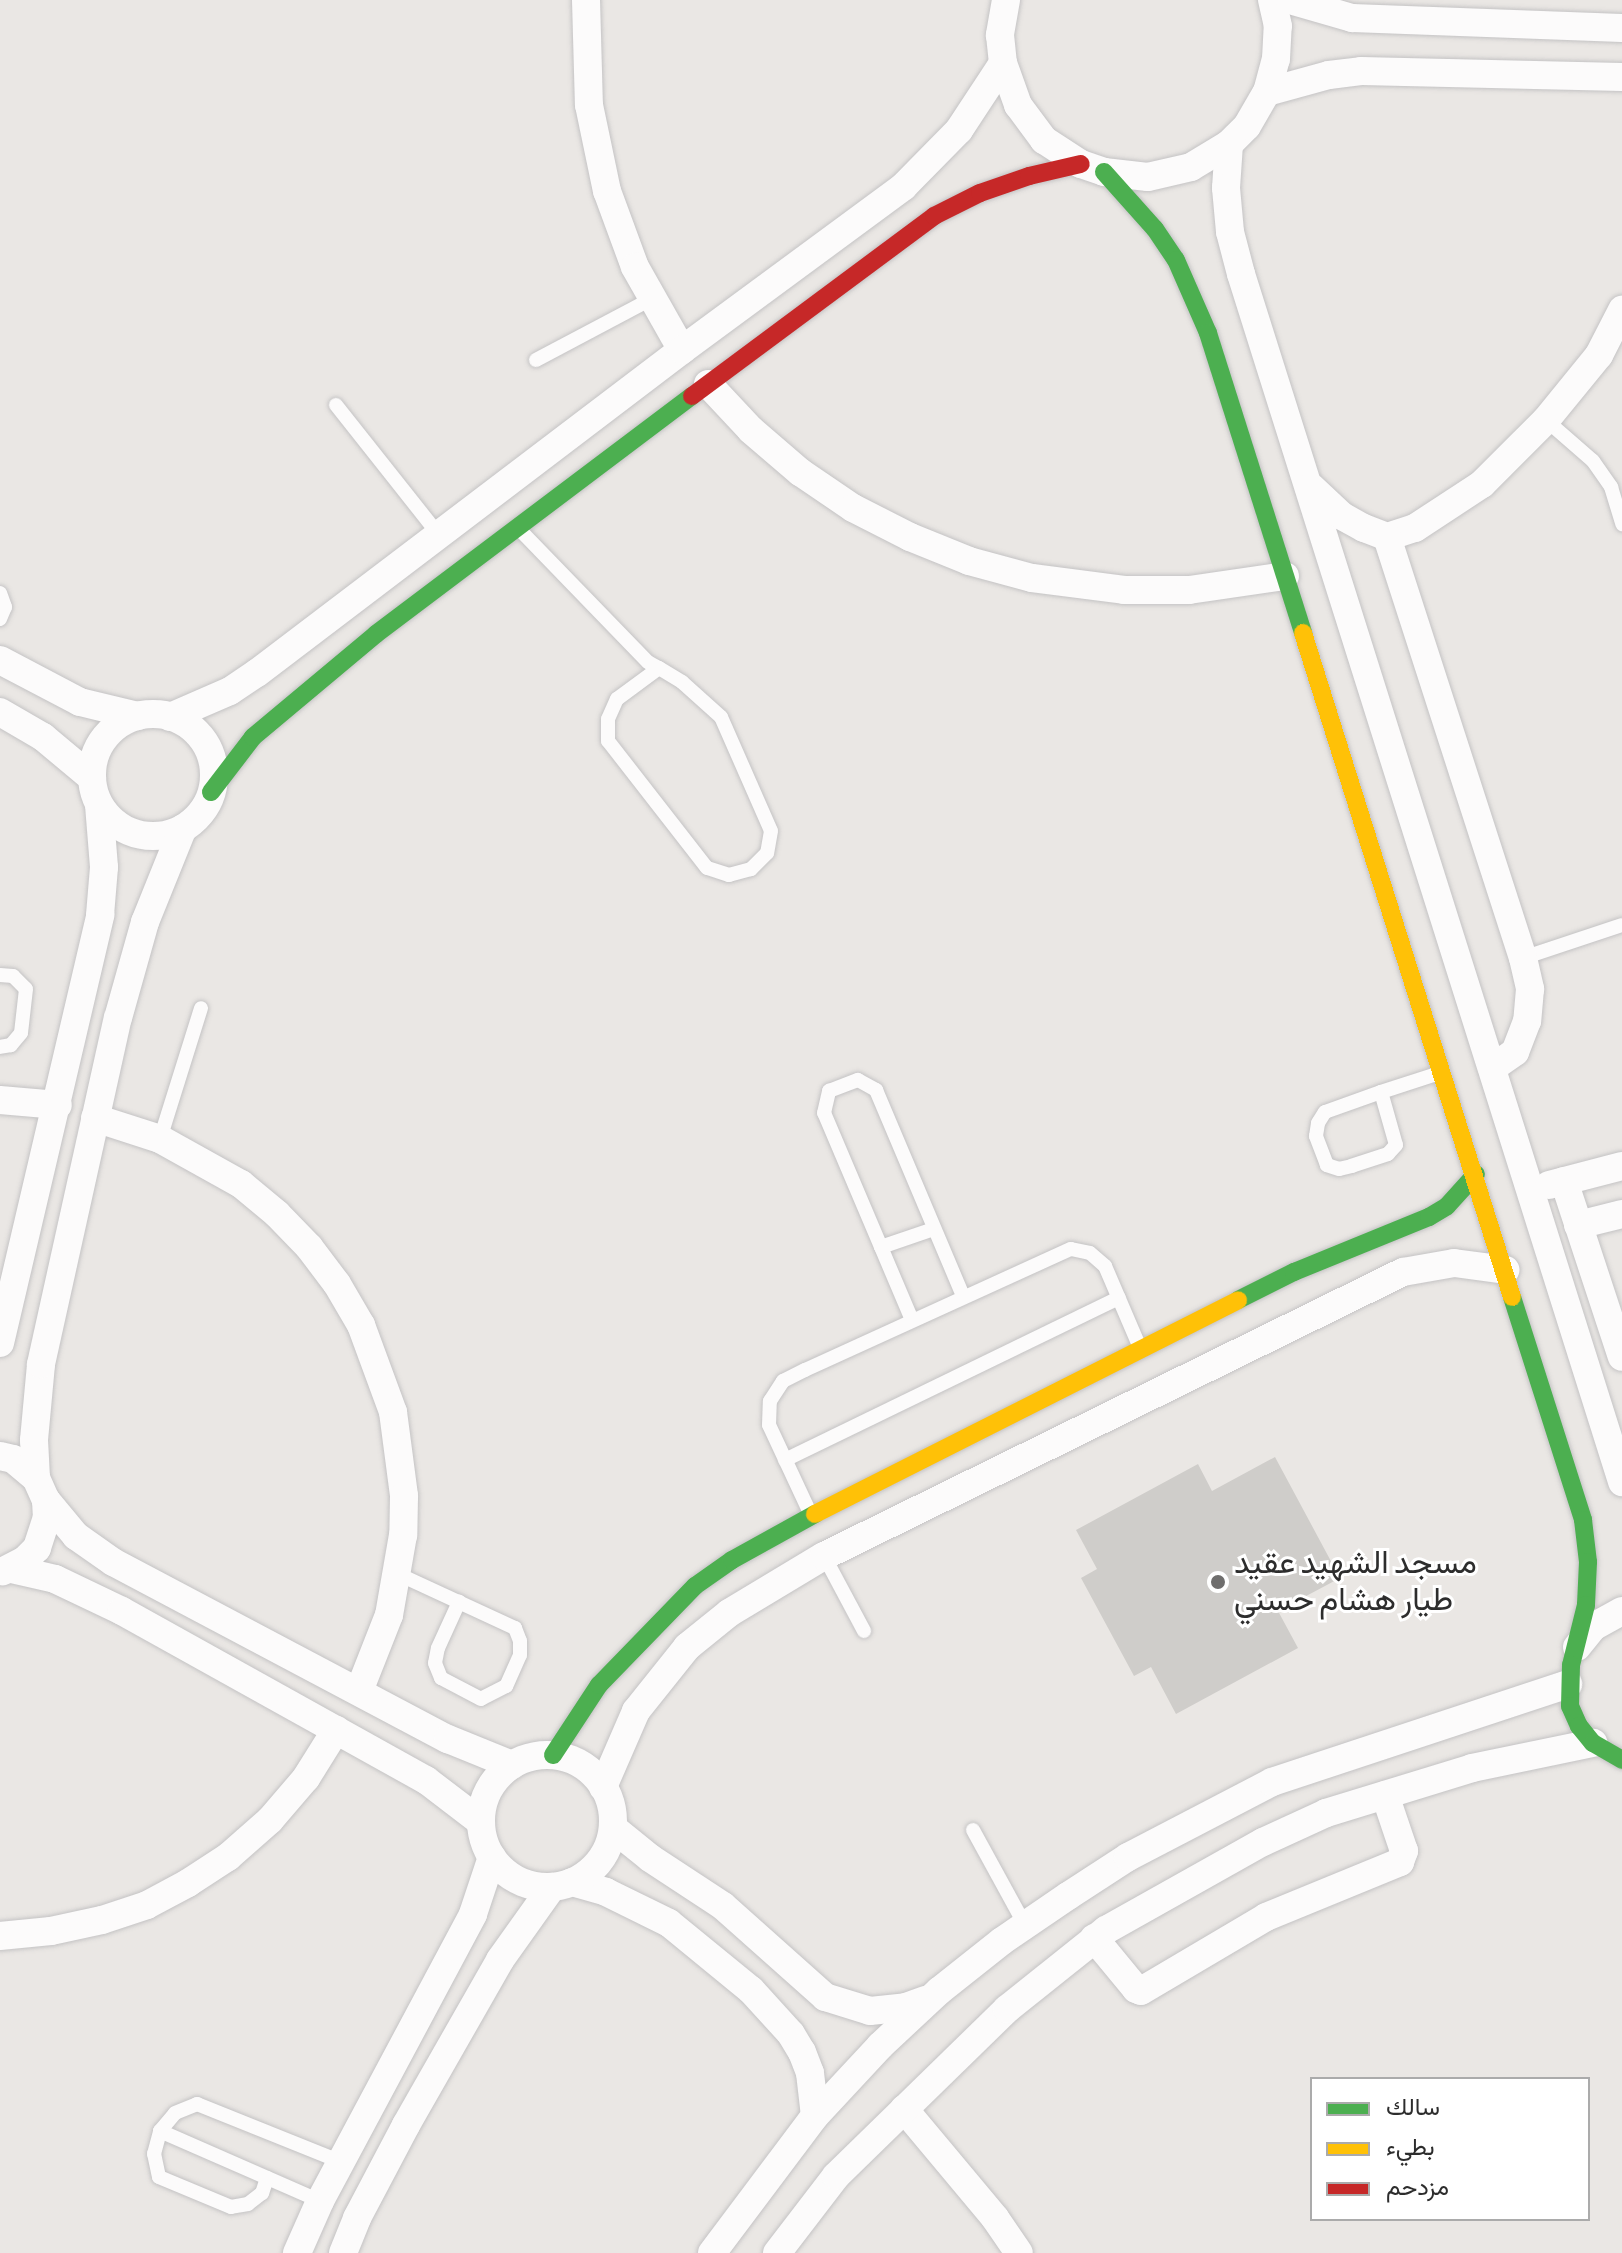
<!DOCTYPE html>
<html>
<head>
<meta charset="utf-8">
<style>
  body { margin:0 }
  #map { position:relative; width:1622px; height:2253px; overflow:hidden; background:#eae7e4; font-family:"Alegreya Sans",Vazirmatn,sans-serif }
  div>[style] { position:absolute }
  .building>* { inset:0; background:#cfcdca }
  .roads { filter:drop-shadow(0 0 2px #c4c3c4) drop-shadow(0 0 2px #c4c3c4) }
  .lane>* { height:14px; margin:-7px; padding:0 7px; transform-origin:7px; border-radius:7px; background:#fcfbfb }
  .street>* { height:28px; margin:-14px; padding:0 14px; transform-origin:14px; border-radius:14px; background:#fcfbfb }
  .street>.ring { margin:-14px; padding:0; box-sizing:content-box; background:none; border:28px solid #fcfbfb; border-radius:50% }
  .fast>* { height:18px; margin:-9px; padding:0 9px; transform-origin:9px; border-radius:9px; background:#4caf50 }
  .slow>* { height:18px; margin:-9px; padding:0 9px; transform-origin:9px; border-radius:9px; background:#ffc107 }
  .jam>* { height:18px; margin:-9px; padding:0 9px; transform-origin:9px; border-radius:9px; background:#c62828 }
  .dots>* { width:22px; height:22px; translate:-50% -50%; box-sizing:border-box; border:4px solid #fff; border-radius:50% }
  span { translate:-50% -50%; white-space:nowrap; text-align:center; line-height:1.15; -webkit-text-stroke:6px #fff; paint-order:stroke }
  .poi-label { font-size:32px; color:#2d2d2d }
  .left { translate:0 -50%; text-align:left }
  .legend { position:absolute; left:1310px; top:2077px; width:280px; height:144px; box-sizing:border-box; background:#fff; border:2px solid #ababab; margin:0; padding:10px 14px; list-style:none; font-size:24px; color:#2d2d2d }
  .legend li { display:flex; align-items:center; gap:16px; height:40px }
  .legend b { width:40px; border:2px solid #ababab }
</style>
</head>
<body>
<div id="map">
  <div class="building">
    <i style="clip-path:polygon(1275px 1457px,1340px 1578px,1278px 1611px,1298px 1648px,1176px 1714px,1151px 1667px,1134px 1676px,1081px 1578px,1097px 1569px,1076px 1530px,1198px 1464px,1212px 1491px)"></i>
  </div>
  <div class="roads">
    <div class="lane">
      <i style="left:536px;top:360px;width:130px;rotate:-27.9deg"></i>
      <i style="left:336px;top:405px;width:166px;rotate:51.6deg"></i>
      <i style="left:1546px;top:420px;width:62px;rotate:41.1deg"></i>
      <i style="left:1593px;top:461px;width:32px;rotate:55deg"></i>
      <i style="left:1611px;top:487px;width:39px;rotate:73deg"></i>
      <i style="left:518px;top:528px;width:187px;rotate:45.9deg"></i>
      <i style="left:648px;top:662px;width:13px;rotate:29deg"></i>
      <i style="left:0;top:593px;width:15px;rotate:70deg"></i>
      <i style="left:5px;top:607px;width:13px;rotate:113deg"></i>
      <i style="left:659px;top:668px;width:27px;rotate:31deg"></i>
      <i style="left:682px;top:682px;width:52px;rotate:41.9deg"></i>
      <i style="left:721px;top:717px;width:124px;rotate:66.3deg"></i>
      <i style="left:771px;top:831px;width:22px;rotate:100deg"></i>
      <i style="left:767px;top:853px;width:23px;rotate:135deg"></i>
      <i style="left:751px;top:869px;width:23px;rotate:165deg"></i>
      <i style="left:729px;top:875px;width:23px;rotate:-162deg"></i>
      <i style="left:707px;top:868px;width:161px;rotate:-127.9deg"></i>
      <i style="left:608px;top:741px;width:22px;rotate:-90deg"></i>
      <i style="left:608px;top:719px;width:22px;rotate:-66deg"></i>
      <i style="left:617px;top:699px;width:52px;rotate:-36.4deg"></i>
      <i style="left:1523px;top:958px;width:104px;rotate:-18.4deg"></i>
      <i style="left:0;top:975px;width:13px;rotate:4deg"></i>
      <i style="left:13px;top:976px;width:18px;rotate:45deg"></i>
      <i style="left:26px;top:989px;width:44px;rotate:96.5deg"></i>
      <i style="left:21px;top:1033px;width:16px;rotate:130deg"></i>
      <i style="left:11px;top:1045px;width:11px;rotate:170deg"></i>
      <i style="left:1381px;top:1092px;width:55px;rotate:74.2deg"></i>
      <i style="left:1396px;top:1145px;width:12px;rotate:132deg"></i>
      <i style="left:1388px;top:1154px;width:38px;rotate:162deg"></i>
      <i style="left:1352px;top:1166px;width:13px;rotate:167deg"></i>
      <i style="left:1339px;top:1169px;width:13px;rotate:-162deg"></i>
      <i style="left:1327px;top:1165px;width:31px;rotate:-111deg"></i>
      <i style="left:1316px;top:1136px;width:13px;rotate:-81deg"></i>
      <i style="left:1318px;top:1123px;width:13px;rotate:-58deg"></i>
      <i style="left:1325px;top:1112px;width:59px;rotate:-19.7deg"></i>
      <i style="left:1381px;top:1092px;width:62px;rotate:-17.9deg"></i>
      <i style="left:160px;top:1139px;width:137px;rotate:-72.6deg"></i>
      <i style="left:881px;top:1247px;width:56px;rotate:-18.8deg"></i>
      <i style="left:912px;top:1320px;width:225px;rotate:-113deg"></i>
      <i style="left:824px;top:1113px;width:23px;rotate:-77deg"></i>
      <i style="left:829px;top:1091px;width:31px;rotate:-21deg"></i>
      <i style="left:858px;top:1080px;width:21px;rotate:29deg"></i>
      <i style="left:876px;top:1090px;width:224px;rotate:67.1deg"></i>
      <i style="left:785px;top:1460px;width:371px;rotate:-25.9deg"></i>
      <i style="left:811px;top:1515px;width:99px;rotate:-115deg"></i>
      <i style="left:769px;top:1425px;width:24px;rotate:-88deg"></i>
      <i style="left:770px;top:1401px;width:24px;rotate:-57deg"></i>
      <i style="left:783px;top:1381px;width:25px;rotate:-27deg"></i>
      <i style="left:805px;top:1370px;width:292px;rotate:-24.5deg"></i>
      <i style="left:1071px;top:1249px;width:19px;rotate:12deg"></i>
      <i style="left:1090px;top:1253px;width:20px;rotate:41deg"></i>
      <i style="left:1105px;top:1266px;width:91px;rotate:66.8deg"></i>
      <i style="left:824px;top:1556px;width:85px;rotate:61.9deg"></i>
      <i style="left:398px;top:1574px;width:129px;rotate:24.8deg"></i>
      <i style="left:515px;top:1628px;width:14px;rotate:69deg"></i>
      <i style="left:520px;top:1641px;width:14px;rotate:90deg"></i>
      <i style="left:520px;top:1655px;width:34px;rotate:114deg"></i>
      <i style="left:506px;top:1686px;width:28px;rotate:153deg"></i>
      <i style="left:481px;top:1699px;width:45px;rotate:-152.3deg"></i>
      <i style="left:441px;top:1678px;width:16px;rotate:-112deg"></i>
      <i style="left:435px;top:1663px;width:15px;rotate:-79deg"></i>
      <i style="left:438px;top:1648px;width:51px;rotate:-65.5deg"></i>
      <i style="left:973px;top:1830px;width:108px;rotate:61.3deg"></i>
      <i style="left:160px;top:2131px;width:175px;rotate:23.6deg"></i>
      <i style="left:267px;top:2178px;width:16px;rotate:108deg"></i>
      <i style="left:262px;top:2193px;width:18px;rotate:142deg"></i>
      <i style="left:248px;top:2204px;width:17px;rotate:170deg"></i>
      <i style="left:231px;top:2207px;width:78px;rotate:-157.4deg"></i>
      <i style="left:159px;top:2177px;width:24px;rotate:-102deg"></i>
      <i style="left:154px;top:2154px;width:24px;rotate:-75deg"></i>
      <i style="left:160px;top:2131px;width:23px;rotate:-50deg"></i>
      <i style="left:175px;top:2113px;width:24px;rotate:-22deg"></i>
      <i style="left:197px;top:2104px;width:155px;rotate:21.9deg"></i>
    </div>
    <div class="street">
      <i style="left:586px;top:0;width:105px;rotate:88.4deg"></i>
      <i style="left:589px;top:105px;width:88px;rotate:78.2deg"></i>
      <i style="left:607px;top:191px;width:81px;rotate:69.8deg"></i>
      <i style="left:635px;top:267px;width:95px;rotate:60.5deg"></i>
      <i style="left:1006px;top:0;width:36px;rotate:100deg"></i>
      <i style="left:1000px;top:35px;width:28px;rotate:84deg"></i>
      <i style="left:1003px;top:63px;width:45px;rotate:70.3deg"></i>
      <i style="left:1018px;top:105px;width:44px;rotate:53.4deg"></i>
      <i style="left:1044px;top:140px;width:44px;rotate:33deg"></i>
      <i style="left:1081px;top:164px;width:24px;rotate:19deg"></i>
      <i style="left:1104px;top:172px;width:44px;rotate:6.5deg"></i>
      <i style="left:1148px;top:177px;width:44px;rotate:-13.1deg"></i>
      <i style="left:1191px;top:167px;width:44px;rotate:-31.2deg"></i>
      <i style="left:1229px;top:144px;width:25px;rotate:-45deg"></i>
      <i style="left:1247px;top:126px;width:39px;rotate:-60deg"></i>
      <i style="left:1267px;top:92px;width:34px;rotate:-75deg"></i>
      <i style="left:1276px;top:59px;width:33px;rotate:-87deg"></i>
      <i style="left:1278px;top:26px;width:27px;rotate:-103deg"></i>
      <i style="left:1290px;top:0;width:65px;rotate:16.2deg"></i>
      <i style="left:1352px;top:18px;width:270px;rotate:2.1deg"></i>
      <i style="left:1267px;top:92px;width:64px;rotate:-15.3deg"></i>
      <i style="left:1329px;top:75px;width:32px;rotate:-7deg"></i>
      <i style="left:1361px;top:71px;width:261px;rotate:1.3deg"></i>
      <i style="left:1229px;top:144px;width:44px;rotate:93.9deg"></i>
      <i style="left:1226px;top:188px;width:44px;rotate:84.8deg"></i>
      <i style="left:1230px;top:232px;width:43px;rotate:75.3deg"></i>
      <i style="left:1241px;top:274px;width:1267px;rotate:72.49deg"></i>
      <i style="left:708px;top:384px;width:63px;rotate:46.9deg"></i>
      <i style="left:751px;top:430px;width:65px;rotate:40.6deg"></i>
      <i style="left:800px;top:472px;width:64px;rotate:34.2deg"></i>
      <i style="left:853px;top:508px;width:64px;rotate:27deg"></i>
      <i style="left:910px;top:537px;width:64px;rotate:22.1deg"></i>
      <i style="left:969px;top:561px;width:65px;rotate:15.1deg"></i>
      <i style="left:1032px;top:578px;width:93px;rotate:7.4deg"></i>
      <i style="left:1124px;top:590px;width:65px"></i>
      <i style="left:1189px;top:590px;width:97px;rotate:-8.3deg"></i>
      <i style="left:1311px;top:487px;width:42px;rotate:43.1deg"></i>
      <i style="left:1342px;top:516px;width:25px;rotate:29deg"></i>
      <i style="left:1364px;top:528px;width:25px;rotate:21deg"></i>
      <i style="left:1387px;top:537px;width:29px;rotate:-18deg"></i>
      <i style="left:1415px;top:528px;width:80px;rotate:-33.3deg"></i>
      <i style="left:1482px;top:484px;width:91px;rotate:-45deg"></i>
      <i style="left:1546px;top:420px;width:84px;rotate:-50.8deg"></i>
      <i style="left:1599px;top:355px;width:51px;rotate:-62.9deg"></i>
      <i style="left:1387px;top:537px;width:442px;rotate:72.1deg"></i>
      <i style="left:1523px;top:958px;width:32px;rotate:77deg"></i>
      <i style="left:1530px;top:989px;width:32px;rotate:95deg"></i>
      <i style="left:1527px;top:1021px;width:33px;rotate:111deg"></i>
      <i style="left:1515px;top:1052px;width:28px;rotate:145deg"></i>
      <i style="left:0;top:660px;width:90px;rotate:27.7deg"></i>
      <i style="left:80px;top:702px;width:60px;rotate:13.6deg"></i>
      <i style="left:0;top:712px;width:50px;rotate:30.2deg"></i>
      <i style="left:43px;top:737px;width:64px;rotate:39.9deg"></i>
      <i class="ring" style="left:92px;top:714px;width:94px;height:94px"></i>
      <i style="left:170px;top:717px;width:65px;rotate:-23.4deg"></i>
      <i style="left:230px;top:691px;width:32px;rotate:-34deg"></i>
      <i style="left:257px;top:673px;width:534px;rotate:-37.23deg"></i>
      <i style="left:682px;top:350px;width:275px;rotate:-36.4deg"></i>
      <i style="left:903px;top:187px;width:80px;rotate:-45.5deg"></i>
      <i style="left:959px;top:130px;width:80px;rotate:-56.7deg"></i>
      <i style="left:0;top:1100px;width:58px;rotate:4.9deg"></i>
      <i style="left:95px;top:1118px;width:68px;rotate:17.9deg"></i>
      <i style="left:160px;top:1139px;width:93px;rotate:29.1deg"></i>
      <i style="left:241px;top:1184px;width:47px;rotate:39.8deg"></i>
      <i style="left:277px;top:1214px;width:46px;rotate:45.9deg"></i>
      <i style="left:309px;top:1247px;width:46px;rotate:52.9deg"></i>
      <i style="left:337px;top:1284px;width:48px;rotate:59.7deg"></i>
      <i style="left:361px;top:1325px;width:93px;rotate:69.8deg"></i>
      <i style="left:393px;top:1412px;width:85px;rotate:82.5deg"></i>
      <i style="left:404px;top:1496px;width:39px;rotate:91deg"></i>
      <i style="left:403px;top:1535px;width:81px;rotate:99.9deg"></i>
      <i style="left:389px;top:1615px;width:82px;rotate:111.5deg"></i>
      <i style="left:1564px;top:1181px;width:185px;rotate:71.8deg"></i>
      <i style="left:1549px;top:1185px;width:75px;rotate:-14.6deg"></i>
      <i style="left:1578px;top:1225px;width:45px;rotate:-14deg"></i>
      <i style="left:0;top:1343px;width:440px;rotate:-76.8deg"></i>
      <i style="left:100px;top:915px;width:48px;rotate:-85.2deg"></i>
      <i style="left:104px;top:867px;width:62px;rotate:-94.6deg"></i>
      <i style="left:0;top:1456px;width:13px;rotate:13deg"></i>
      <i style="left:13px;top:1459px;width:30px;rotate:40deg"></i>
      <i style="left:36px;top:1478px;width:24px;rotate:66deg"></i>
      <i style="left:46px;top:1500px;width:17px;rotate:87deg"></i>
      <i style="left:47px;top:1517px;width:33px;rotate:108deg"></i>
      <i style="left:37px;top:1548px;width:17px;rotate:135deg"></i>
      <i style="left:25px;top:1560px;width:25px;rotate:153deg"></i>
      <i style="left:36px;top:1478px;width:38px;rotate:-93deg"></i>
      <i style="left:34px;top:1440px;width:76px;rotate:-84.7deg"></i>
      <i style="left:41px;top:1364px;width:354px;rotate:-77.5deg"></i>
      <i style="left:118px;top:1018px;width:100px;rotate:-74.3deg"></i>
      <i style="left:145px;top:922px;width:101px;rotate:-68deg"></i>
      <i style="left:46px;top:1500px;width:47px;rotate:50.2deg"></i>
      <i style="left:76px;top:1536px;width:45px;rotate:35.1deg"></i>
      <i style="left:113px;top:1562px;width:379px;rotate:27.9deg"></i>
      <i style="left:448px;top:1739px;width:69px;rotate:22.1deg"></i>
      <i style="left:12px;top:1569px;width:44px;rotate:13.1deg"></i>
      <i style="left:55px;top:1579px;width:74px;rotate:25.5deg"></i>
      <i style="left:122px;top:1611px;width:348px;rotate:29.1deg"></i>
      <i style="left:426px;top:1780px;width:69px;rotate:37.4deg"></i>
      <i style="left:1577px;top:1647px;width:26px;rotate:-51deg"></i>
      <i style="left:1593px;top:1627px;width:33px;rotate:-29deg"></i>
      <i class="ring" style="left:481px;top:1755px;width:104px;height:104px"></i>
      <i style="left:603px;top:1787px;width:83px;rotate:-66.5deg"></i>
      <i style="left:636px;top:1711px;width:82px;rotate:-51.4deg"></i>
      <i style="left:687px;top:1647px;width:54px;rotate:-39deg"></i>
      <i style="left:729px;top:1613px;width:111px;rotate:-31deg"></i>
      <i style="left:824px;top:1556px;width:645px;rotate:-26.13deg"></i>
      <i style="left:1403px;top:1272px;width:52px;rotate:-10deg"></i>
      <i style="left:1454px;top:1263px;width:52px;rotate:7.7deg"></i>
      <i style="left:613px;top:1828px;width:48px;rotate:39deg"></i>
      <i style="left:650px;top:1858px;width:87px;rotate:33.3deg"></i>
      <i style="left:723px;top:1906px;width:137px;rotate:41.7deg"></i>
      <i style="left:825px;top:1997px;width:47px;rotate:17.3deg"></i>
      <i style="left:870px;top:2011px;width:36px;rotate:-6deg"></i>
      <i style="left:906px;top:2007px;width:20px;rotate:-20deg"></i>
      <i style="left:572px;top:1882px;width:35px;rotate:16deg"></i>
      <i style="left:606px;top:1892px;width:70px;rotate:26.2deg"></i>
      <i style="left:669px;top:1923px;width:106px;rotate:39.3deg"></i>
      <i style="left:751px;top:1990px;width:59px;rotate:47.7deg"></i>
      <i style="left:791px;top:2034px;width:21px;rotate:59deg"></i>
      <i style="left:802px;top:2052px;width:22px;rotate:69deg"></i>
      <i style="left:810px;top:2073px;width:43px;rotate:83.4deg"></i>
      <i style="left:0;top:1936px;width:51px;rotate:-5.6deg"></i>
      <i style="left:51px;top:1931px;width:52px;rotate:-12.2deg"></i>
      <i style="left:102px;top:1920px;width:47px;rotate:-18.4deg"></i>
      <i style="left:147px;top:1905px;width:47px;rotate:-28.2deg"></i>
      <i style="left:188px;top:1883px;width:48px;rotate:-33deg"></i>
      <i style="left:228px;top:1857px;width:56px;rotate:-41.4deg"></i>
      <i style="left:270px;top:1820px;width:55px;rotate:-49.4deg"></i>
      <i style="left:306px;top:1778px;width:57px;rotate:-58deg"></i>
      <i style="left:1094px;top:1938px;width:66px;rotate:50.5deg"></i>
      <i style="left:1136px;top:1989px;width:5px;rotate:22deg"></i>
      <i style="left:1141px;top:1991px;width:145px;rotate:-30.6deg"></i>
      <i style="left:1266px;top:1917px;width:145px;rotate:-22.3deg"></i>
      <i style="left:1400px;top:1862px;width:12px;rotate:-70deg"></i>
      <i style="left:1404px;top:1851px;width:59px;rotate:-108.7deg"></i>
      <i style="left:904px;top:2109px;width:142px;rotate:50.1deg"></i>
      <i style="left:995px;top:2218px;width:42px;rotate:55.6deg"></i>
      <i style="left:297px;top:2253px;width:57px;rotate:-66.1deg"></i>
      <i style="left:320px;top:2201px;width:325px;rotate:-61.9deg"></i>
      <i style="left:473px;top:1914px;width:60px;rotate:-71.6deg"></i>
      <i style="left:343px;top:2253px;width:38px;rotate:-68deg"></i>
      <i style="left:357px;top:2218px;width:105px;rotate:-62.2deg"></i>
      <i style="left:406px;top:2125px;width:190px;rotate:-60.3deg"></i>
      <i style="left:500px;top:1960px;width:90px;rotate:-54.5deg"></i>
      <i style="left:712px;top:2253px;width:171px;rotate:-53.1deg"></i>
      <i style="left:815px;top:2116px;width:96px;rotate:-47.1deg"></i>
      <i style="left:880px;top:2046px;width:81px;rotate:-43deg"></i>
      <i style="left:939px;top:1991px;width:80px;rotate:-38.4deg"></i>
      <i style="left:1002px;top:1941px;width:80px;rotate:-34.3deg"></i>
      <i style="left:1068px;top:1896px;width:72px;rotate:-33deg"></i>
      <i style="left:1128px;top:1857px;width:162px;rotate:-27.5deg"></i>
      <i style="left:1272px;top:1782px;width:312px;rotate:-18.3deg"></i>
      <i style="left:777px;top:2253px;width:97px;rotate:-52.5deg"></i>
      <i style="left:836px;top:2176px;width:239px;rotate:-44.3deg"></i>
      <i style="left:1007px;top:2009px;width:127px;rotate:-38.6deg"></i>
      <i style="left:1106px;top:1930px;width:180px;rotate:-29.3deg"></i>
      <i style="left:1263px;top:1842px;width:69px;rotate:-24.7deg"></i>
      <i style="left:1326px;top:1813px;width:153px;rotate:-17.1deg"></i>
      <i style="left:1472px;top:1768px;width:124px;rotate:-11.7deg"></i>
    </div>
    <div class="fast">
      <i style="left:1104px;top:172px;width:76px;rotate:48.2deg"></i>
      <i style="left:1155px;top:229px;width:37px;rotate:56deg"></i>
      <i style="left:1176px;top:260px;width:80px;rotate:66.3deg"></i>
      <i style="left:1208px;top:333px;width:315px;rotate:72.4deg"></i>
      <i style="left:211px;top:792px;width:69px;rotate:-52.6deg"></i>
      <i style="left:253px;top:737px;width:160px;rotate:-39.9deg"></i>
      <i style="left:376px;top:634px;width:396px;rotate:-37deg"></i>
      <i style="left:1512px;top:1297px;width:234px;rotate:72.3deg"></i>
      <i style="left:1583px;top:1520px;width:42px;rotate:83.2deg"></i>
      <i style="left:1588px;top:1562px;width:43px;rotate:92.7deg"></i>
      <i style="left:1586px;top:1605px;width:62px;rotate:104deg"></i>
      <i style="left:1571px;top:1665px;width:41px;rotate:91.4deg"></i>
      <i style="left:1570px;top:1706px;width:22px;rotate:66deg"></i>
      <i style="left:1579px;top:1726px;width:22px;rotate:51deg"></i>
      <i style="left:1593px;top:1743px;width:34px;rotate:30deg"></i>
      <i style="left:1238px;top:1300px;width:63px;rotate:-26.6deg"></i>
      <i style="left:1294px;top:1272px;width:146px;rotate:-22.2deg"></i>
      <i style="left:1429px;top:1217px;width:21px;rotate:-31deg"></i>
      <i style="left:1447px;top:1206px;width:43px;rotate:-47.8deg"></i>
      <i style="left:553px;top:1755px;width:84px;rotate:-56.7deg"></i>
      <i style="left:599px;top:1685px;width:138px;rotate:-45.9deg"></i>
      <i style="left:695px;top:1586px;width:45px;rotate:-35.1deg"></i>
      <i style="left:732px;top:1560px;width:95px;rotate:-29deg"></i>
    </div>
    <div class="slow">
      <i style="left:1303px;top:633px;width:696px;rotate:72.53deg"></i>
      <i style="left:815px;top:1514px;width:474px;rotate:-26.8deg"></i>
    </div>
    <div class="jam">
      <i style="left:692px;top:396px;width:302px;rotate:-36.6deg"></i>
      <i style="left:934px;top:216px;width:51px;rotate:-26.6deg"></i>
      <i style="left:980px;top:193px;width:52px;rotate:-19.1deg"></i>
      <i style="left:1029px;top:176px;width:53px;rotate:-13deg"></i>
    </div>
  </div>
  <div class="dots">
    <i style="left:1218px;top:1582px;background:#6f6e6d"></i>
  </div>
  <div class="poi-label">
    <span class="left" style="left:1234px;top:1582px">مسجد الشهيد عقيد<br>طيار هشام حسني</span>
  </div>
  <ul class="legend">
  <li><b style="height:10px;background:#4caf50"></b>سالك</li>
  <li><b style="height:10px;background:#ffc107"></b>بطيء</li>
  <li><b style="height:10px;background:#c62828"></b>مزدحم</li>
  </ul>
</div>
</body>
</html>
